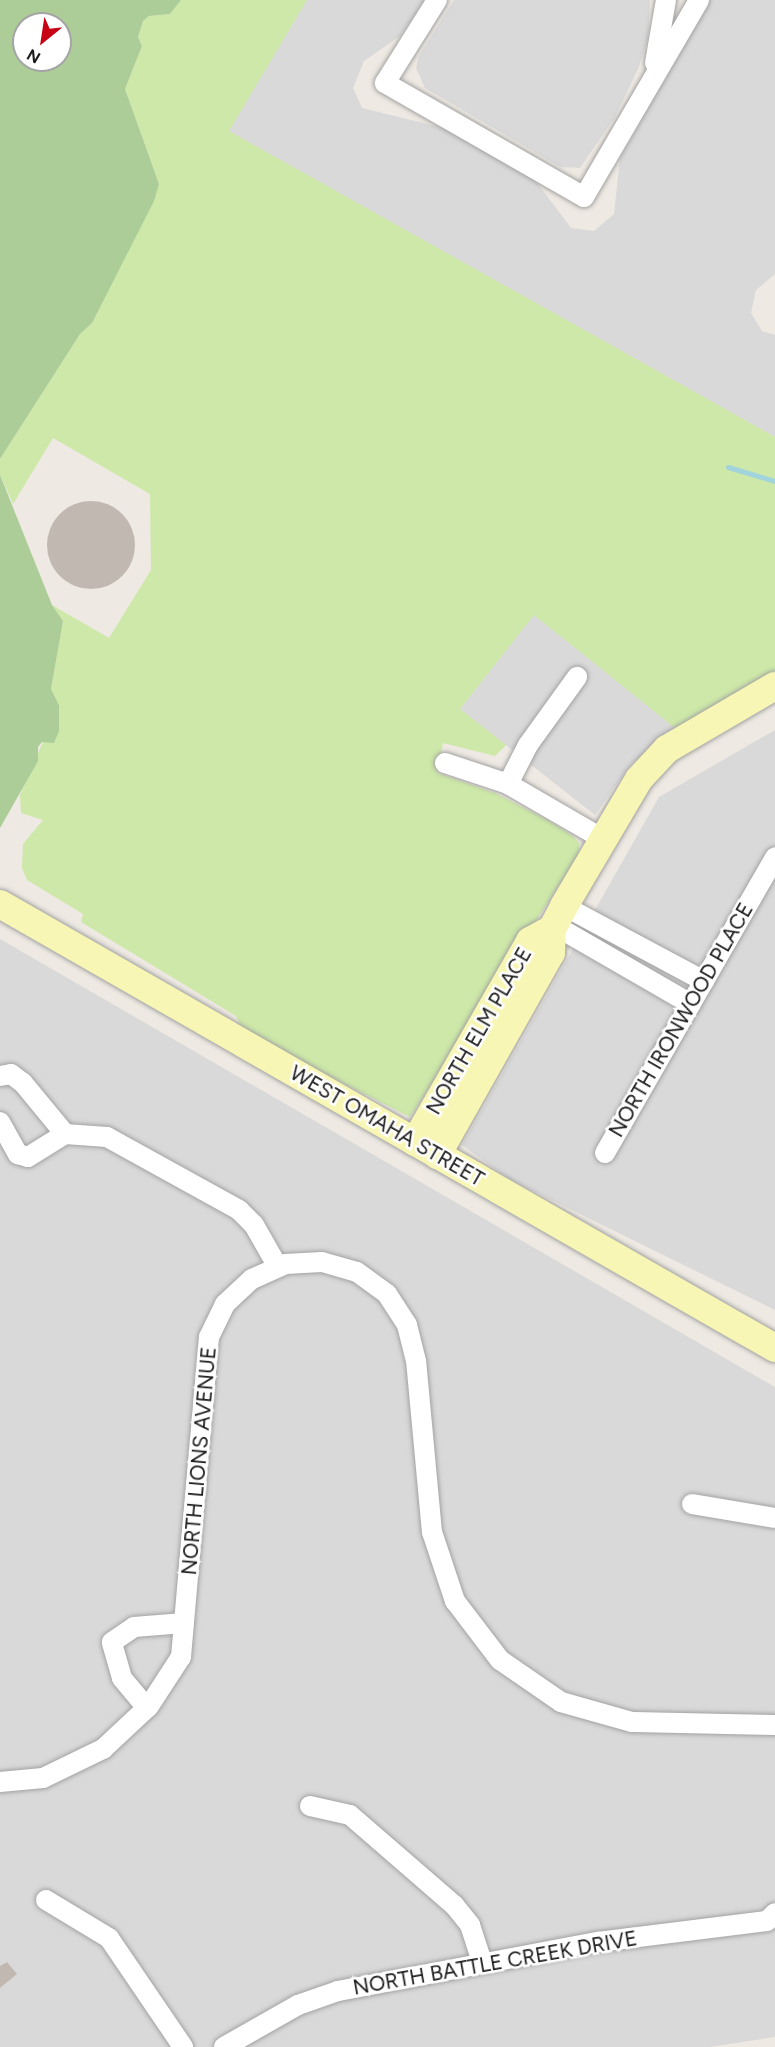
<!DOCTYPE html>
<html>
<head>
<meta charset="utf-8">
<style>
  body { margin:0 }
  #map { position:relative; width:775px; height:2047px; overflow:hidden; background:#eee9e2; font-family:Figtree,sans-serif }
  div>[style] { position:absolute }
  .residential>* { inset:0; background:#dad9d9 }
  .grass>* { inset:0; background:#cde8a8 }
  .forest>* { inset:0; background:#accd97 }
  .stream>* { height:5px; margin:-2.5px; padding:0 2.5px; transform-origin:2.5px; border-radius:2.5px; background:#a2d4db }
  .building>* { inset:0; background:#c2b8b2 }
  .round { border-radius:50% }
  .roads { filter:drop-shadow(0 0 2px #a3a3a3) drop-shadow(0 0 2px #a3a3a3) }
  .street>* { height:20px; margin:-10px; padding:0 10px; transform-origin:10px; border-radius:10px; background:#fff }
  .secondary>* { height:28px; margin:-14px; padding:0 14px; transform-origin:14px; border-radius:14px; background:#f8f6b5 }
  span { translate:-50% -50%; white-space:nowrap; text-align:center; line-height:1.15; -webkit-text-stroke:5px #fff; paint-order:stroke }
  .street-label { font-size:21px; color:#1c1c1c }
  .north { position:absolute; left:12px; top:12px; width:60px; height:60px; box-sizing:border-box; background:#fff; border:2px solid #a4a4a4; border-radius:50%; rotate:210deg; font-size:16px; font-weight:700; line-height:24px; text-align:center; color:#1c1c1c }
  .north::after { content:''; display:block; margin:auto; width:21px; height:27px; background:#c70214; clip-path:polygon(50% 0,100% 100%,50% 72%,0 100%) }
</style>
</head>
<body>
<div id="map">
  <div class="residential">
    <i style="clip-path:polygon(307px 0,425px 0,400px 36px,364px 61px,353px 88px,362px 108px,448px 129px,535px 180px,571px 228px,594px 231px,614px 214px,620px 158px,710px 0,775px 0,775px 274px,756px 290px,751px 313px,762px 331px,775px 335px,775px 437px,228px 131px)"></i>
    <i style="clip-path:polygon(454px 0,650px 0,648px 38px,638px 69px,615px 117px,580px 168px,560px 167px,425px 88px,416px 68px,419px 56px)"></i>
    <i style="clip-path:polygon(534px 615px,675px 728px,630px 765px,595px 815px,460px 709px)"></i>
    <i style="clip-path:polygon(775px 730px,775px 1310px,509px 1179px,462px 1145px,659px 797px)"></i>
    <i style="clip-path:polygon(0 939px,775px 1387px,775px 2037px,710px 2047px,0 2047px)"></i>
  </div>
  <div class="grass">
    <i style="clip-path:polygon(181px 0,307px 0,229px 131px,775px 437px,775px 671px,675px 728px,534px 615px,460px 709px,506px 745px,495px 756px,443px 743px,438px 773px,495px 793px,546px 819px,572px 835px,579px 843px,579px 854px,410px 1117px,243px 1033px,236px 1016px,81px 922px,83px 914px,27px 880px,22px 868px,23px 844px,43px 820px,21px 813px,20px 795px,59px 705px,51px 689px,63px 621px,52px 605px,109px 638px,151px 570px,150px 494px,53px 438px,13px 504px,0 475px,0 459px,80px 334px,92px 323px,159px 184px,125px 89px,142px 46px,138px 37px,143px 21px,149px 16px,170px 14px)"></i>
  </div>
  <div class="forest">
    <i style="clip-path:polygon(evenodd,0 0,181px 0,170px 14px,149px 16px,143px 21px,138px 37px,142px 46px,125px 89px,159px 184px,154px 201px,92px 323px,80px 334px,0 459px,0 0,24px 24px,60px 24px,60px 60px,24px 60px,24px 24px)"></i>
    <i style="clip-path:polygon(0 475px,52px 605px,63px 621px,51px 689px,59px 705px,59px 731px,54px 743px,42px 742px,38px 747px,38px 761px,0 828px)"></i>
  </div>
  <div class="stream">
    <i style="left:728px;top:467px;width:49px;rotate:16.6deg"></i>
  </div>
  <div class="building">
    <i class="round" style="left:47px;top:501px;width:88px;height:88px"></i>
    <i style="clip-path:polygon(7px 1962px,17px 1974px,0 1988px,0 1966px)"></i>
  </div>
  <div class="roads">
    <div class="street">
      <i style="left:437px;top:0;width:98px;rotate:122.1deg"></i>
      <i style="left:385px;top:83px;width:229px;rotate:29.8deg"></i>
      <i style="left:584px;top:197px;width:228px;rotate:-59.7deg"></i>
      <i style="left:655px;top:63px;width:64px;rotate:-80.1deg"></i>
      <i style="left:445px;top:763px;width:66px;rotate:18.4deg"></i>
      <i style="left:508px;top:784px;width:110px;rotate:30.1deg"></i>
      <i style="left:508px;top:784px;width:44px;rotate:-62.9deg"></i>
      <i style="left:528px;top:745px;width:84px;rotate:-54.2deg"></i>
      <i style="left:564px;top:906px;width:159px;rotate:28.2deg"></i>
      <i style="left:554px;top:925px;width:158px;rotate:30deg"></i>
      <i style="left:0;top:1076px;width:11px;rotate:-10deg"></i>
      <i style="left:11px;top:1074px;width:15px;rotate:37deg"></i>
      <i style="left:23px;top:1083px;width:66px;rotate:50.5deg"></i>
      <i style="left:0;top:1122px;width:37px;rotate:61deg"></i>
      <i style="left:18px;top:1154px;width:10px;rotate:17deg"></i>
      <i style="left:28px;top:1157px;width:44px;rotate:-31.9deg"></i>
      <i style="left:65px;top:1134px;width:42px;rotate:4.1deg"></i>
      <i style="left:107px;top:1137px;width:151px;rotate:28.9deg"></i>
      <i style="left:239px;top:1210px;width:21px;rotate:45deg"></i>
      <i style="left:254px;top:1225px;width:48px;rotate:60.3deg"></i>
      <i style="left:605px;top:1153px;width:341px;rotate:-60.1deg"></i>
      <i style="left:692px;top:1504px;width:84px;rotate:9.6deg"></i>
      <i style="left:147px;top:1708px;width:39px;rotate:-130deg"></i>
      <i style="left:122px;top:1678px;width:37px;rotate:-106deg"></i>
      <i style="left:112px;top:1642px;width:27px;rotate:-34deg"></i>
      <i style="left:134px;top:1627px;width:50px;rotate:-4.6deg"></i>
      <i style="left:0;top:1782px;width:43px;rotate:-5.3deg"></i>
      <i style="left:43px;top:1778px;width:67px;rotate:-25.8deg"></i>
      <i style="left:103px;top:1749px;width:63px;rotate:-43.1deg"></i>
      <i style="left:149px;top:1706px;width:59px;rotate:-56.9deg"></i>
      <i style="left:181px;top:1657px;width:321px;rotate:-85deg"></i>
      <i style="left:209px;top:1337px;width:37px;rotate:-64deg"></i>
      <i style="left:225px;top:1304px;width:37px;rotate:-43deg"></i>
      <i style="left:252px;top:1279px;width:36px;rotate:-24deg"></i>
      <i style="left:285px;top:1264px;width:37px;rotate:-3deg"></i>
      <i style="left:322px;top:1262px;width:36px;rotate:16deg"></i>
      <i style="left:357px;top:1272px;width:37px;rotate:36deg"></i>
      <i style="left:387px;top:1294px;width:37px;rotate:57deg"></i>
      <i style="left:407px;top:1325px;width:36px;rotate:76deg"></i>
      <i style="left:416px;top:1360px;width:173px;rotate:84.7deg"></i>
      <i style="left:432px;top:1532px;width:73px;rotate:71.6deg"></i>
      <i style="left:455px;top:1601px;width:74px;rotate:52.7deg"></i>
      <i style="left:500px;top:1660px;width:74px;rotate:34.5deg"></i>
      <i style="left:561px;top:1702px;width:74px;rotate:15.7deg"></i>
      <i style="left:632px;top:1722px;width:143px;rotate:1.2deg"></i>
      <i style="left:310px;top:1806px;width:41px;rotate:12.7deg"></i>
      <i style="left:350px;top:1815px;width:138px;rotate:40.9deg"></i>
      <i style="left:454px;top:1905px;width:26px;rotate:51deg"></i>
      <i style="left:470px;top:1925px;width:40px;rotate:72deg"></i>
      <i style="left:46px;top:1900px;width:74px;rotate:31.1deg"></i>
      <i style="left:109px;top:1938px;width:132px;rotate:55.8deg"></i>
      <i style="left:224px;top:2047px;width:85px;rotate:-29.6deg"></i>
      <i style="left:298px;top:2005px;width:42px;rotate:-19.3deg"></i>
      <i style="left:338px;top:1991px;width:265px;rotate:-10.7deg"></i>
      <i style="left:598px;top:1942px;width:170px;rotate:-7.1deg"></i>
      <i style="left:767px;top:1921px;width:11px;rotate:-45deg"></i>
    </div>
    <div class="secondary">
      <i style="left:0;top:904px;width:893px;rotate:29.81deg"></i>
      <i style="left:415px;top:1142px;width:232px;rotate:-60.2deg"></i>
      <i style="left:530px;top:941px;width:25px;rotate:-29deg"></i>
      <i style="left:437px;top:1155px;width:232px;rotate:-60.6deg"></i>
      <i style="left:551px;top:953px;width:24px;rotate:-88deg"></i>
      <i style="left:552px;top:929px;width:26px;rotate:-62deg"></i>
      <i style="left:564px;top:906px;width:147px;rotate:-59.4deg"></i>
      <i style="left:639px;top:779px;width:41px;rotate:-47deg"></i>
      <i style="left:667px;top:749px;width:125px;rotate:-30.3deg"></i>
    </div>
  </div>
  <div class="street-label">
    <span style="left:681px;top:1020px;rotate:-60deg">NORTH IRONWOOD PLACE</span>
    <span style="left:479px;top:1031px;rotate:-60deg">NORTH ELM PLACE</span>
    <span style="left:387px;top:1126px;rotate:30deg">WEST OMAHA STREET</span>
    <span style="left:199px;top:1461px;rotate:-85deg">NORTH LIONS AVENUE</span>
    <span style="left:495px;top:1963px;rotate:-10deg">NORTH BATTLE CREEK DRIVE</span>
  </div>
  <div class="north">N</div>
</div>
</body>
</html>
